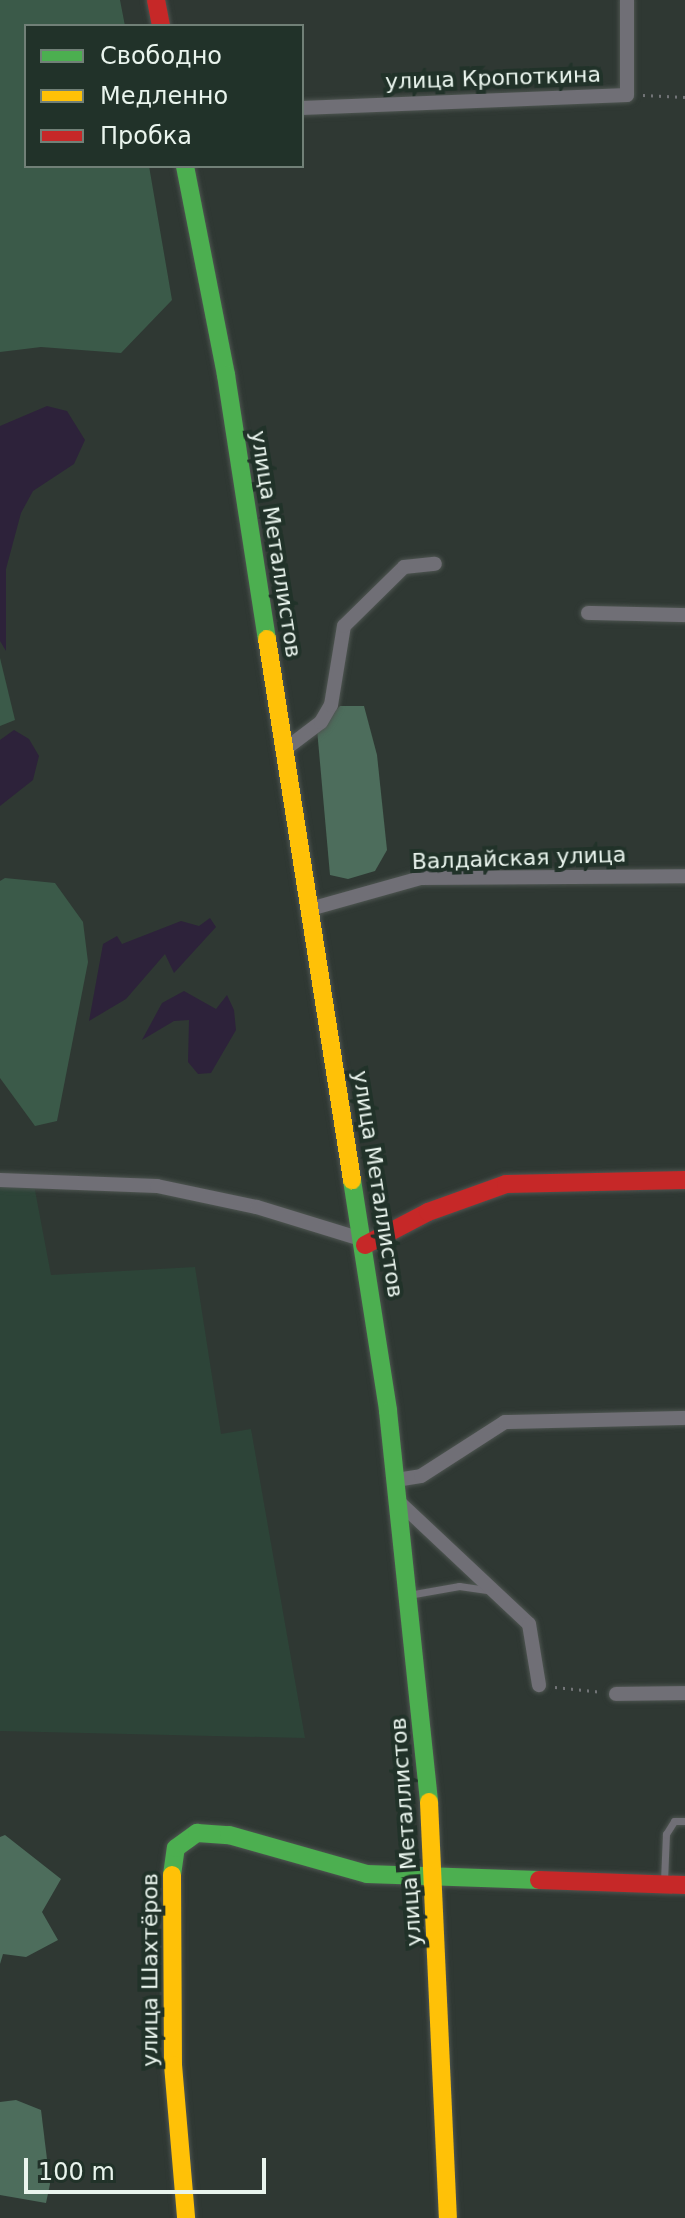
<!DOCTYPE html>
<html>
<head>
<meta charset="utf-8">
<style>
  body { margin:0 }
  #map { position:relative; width:685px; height:2218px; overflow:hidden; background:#2f3833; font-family:"DejaVu Sans",sans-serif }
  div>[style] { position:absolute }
  .built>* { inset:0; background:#2d4438 }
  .green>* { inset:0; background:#3b5a49 }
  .forest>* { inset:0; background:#4d6d5c }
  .water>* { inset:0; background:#2d223a }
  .path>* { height:3px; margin-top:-1.5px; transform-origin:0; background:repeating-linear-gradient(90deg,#727477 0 2px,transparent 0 8px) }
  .roads { filter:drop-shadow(0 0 2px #4e5551) drop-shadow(0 0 2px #4e5551) }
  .lane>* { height:7px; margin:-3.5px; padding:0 3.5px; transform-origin:3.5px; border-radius:3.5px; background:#706f76 }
  .street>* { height:14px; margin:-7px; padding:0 7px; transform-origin:7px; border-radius:7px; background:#706f76 }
  .fast>* { height:18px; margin:-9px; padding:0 9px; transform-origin:9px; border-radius:9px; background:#4caf50 }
  .slow>* { height:18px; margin:-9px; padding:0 9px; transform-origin:9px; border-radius:9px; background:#ffc107 }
  .jam>* { height:18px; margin:-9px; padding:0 9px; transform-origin:9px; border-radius:9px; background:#c62828 }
  span { translate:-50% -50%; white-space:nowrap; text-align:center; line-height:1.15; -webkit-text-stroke:8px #213229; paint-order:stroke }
  .street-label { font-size:22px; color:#e9f4ed }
  .legend { position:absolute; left:24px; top:24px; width:280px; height:144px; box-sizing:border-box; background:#213229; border:2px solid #718077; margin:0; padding:10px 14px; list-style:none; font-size:24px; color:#e9f4ed }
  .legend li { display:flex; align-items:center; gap:16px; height:40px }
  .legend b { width:40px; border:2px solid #718077 }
  .scale { position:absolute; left:24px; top:2158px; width:242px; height:36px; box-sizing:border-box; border:4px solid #e9f4ed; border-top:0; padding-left:10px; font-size:24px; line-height:28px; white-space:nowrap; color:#e9f4ed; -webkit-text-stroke:6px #213229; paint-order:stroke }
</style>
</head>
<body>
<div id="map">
  <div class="built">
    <i style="clip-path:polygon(34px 1185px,51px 1275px,195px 1267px,221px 1434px,251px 1429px,305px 1738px,0 1731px,0 1186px)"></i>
  </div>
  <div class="green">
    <i style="clip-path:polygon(0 0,120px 0,125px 26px,26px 26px,26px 166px,149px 166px,172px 300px,121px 353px,41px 347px,0 352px)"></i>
    <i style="clip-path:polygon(0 658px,15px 720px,0 726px)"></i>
    <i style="clip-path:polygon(5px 878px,55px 883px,83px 922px,88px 962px,57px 1121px,35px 1126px,0 1078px,0 881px)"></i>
  </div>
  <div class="forest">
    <i style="clip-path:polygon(340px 706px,364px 706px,377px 755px,387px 850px,375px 871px,348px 879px,330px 875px,317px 729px)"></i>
    <i style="clip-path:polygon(5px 1835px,61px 1879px,42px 1912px,58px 1940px,26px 1957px,3px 1954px,0 1964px,0 1837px)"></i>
    <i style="clip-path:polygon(16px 2100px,41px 2110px,50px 2184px,46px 2203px,0 2195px,0 2102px)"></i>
  </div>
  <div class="water">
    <i style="clip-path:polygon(47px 406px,67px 411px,85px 440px,74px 464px,33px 491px,21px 513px,6px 569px,6px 651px,0 641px,0 426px)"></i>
    <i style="clip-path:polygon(14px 730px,29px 739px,39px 756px,33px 780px,0 806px,0 740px)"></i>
    <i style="clip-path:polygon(210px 918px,216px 927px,174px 973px,165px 954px,126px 999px,89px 1021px,103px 944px,117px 936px,122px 944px,181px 921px,199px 926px)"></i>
    <i style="clip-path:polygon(184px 991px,216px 1009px,227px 995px,234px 1010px,236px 1030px,211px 1073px,198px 1074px,188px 1062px,189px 1020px,174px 1021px,142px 1040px,162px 1003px)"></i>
  </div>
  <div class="path">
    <i style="left:643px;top:95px;width:42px;rotate:2.7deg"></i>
    <i style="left:555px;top:1687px;width:48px;rotate:5.9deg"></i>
  </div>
  <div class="roads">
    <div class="lane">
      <i style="left:414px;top:1594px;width:46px;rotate:-10.1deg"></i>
      <i style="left:459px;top:1586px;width:30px;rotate:8deg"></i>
      <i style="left:664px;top:1881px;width:47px;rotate:-87.6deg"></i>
      <i style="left:666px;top:1834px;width:15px;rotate:-58deg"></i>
      <i style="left:674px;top:1821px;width:11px"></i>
    </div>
    <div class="street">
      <i style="left:302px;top:108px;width:325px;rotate:-2.3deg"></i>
      <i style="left:627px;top:95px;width:95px;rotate:-90deg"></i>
      <i style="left:588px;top:613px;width:97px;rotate:1.2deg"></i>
      <i style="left:284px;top:750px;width:46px;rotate:-37.1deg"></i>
      <i style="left:321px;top:722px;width:20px;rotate:-60deg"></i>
      <i style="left:331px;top:705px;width:80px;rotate:-80.7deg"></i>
      <i style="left:344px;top:626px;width:84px;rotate:-44.5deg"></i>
      <i style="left:404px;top:567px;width:31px;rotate:-6deg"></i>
      <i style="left:310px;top:909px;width:114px;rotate:-15.7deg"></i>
      <i style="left:420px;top:878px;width:265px;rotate:-0.4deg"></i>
      <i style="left:0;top:1180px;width:157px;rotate:2.2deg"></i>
      <i style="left:157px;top:1186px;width:102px;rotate:11.9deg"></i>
      <i style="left:257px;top:1207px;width:112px;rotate:17.1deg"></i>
      <i style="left:396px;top:1480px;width:25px;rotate:-9deg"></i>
      <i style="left:421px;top:1476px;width:100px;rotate:-32.7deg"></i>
      <i style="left:505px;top:1422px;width:180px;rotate:-1.3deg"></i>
      <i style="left:399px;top:1502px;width:178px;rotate:43.2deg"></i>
      <i style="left:529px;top:1624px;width:62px;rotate:80.7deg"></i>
      <i style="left:616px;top:1694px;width:69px;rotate:-0.8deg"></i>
    </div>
    <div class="fast">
      <i style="left:185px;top:166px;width:213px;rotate:78.9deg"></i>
      <i style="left:226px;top:375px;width:267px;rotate:81.2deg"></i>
      <i style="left:352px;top:1180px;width:234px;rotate:81.1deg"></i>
      <i style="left:388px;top:1411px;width:393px;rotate:84deg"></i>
      <i style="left:172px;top:1875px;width:27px;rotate:-82deg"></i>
      <i style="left:176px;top:1848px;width:26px;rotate:-36deg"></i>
      <i style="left:197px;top:1833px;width:32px;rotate:4deg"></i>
      <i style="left:229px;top:1835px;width:143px;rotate:15.8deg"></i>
      <i style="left:367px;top:1874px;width:172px;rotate:2deg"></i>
    </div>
    <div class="slow">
      <i style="left:267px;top:639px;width:548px;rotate:81.07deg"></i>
      <i style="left:429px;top:1802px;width:416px;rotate:87.4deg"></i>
      <i style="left:172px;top:1875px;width:190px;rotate:89.7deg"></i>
      <i style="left:173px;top:2065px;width:154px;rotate:85.1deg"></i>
    </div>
    <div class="jam">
      <i style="left:156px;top:0;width:26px;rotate:79deg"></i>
      <i style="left:365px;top:1245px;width:71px;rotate:-27.6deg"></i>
      <i style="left:428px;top:1212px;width:83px;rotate:-19.7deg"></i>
      <i style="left:506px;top:1184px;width:179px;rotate:-1.3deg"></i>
      <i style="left:539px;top:1880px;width:146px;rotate:2deg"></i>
    </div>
  </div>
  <div class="street-label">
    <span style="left:493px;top:78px;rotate:-2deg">улица Кропоткина</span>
    <span style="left:276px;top:544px;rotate:81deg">улица Металлистов</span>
    <span style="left:519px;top:858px;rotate:-2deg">Валдайская улица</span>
    <span style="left:378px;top:1184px;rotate:81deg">улица Металлистов</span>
    <span style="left:406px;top:1832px;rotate:-94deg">улица Металлистов</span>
    <span style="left:150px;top:1970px;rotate:-90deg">улица Шахтёров</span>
  </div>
  <ul class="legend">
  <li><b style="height:10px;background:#4caf50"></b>Свободно</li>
  <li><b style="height:10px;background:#ffc107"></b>Медленно</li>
  <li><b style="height:10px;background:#c62828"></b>Пробка</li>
  </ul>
  <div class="scale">100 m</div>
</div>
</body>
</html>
